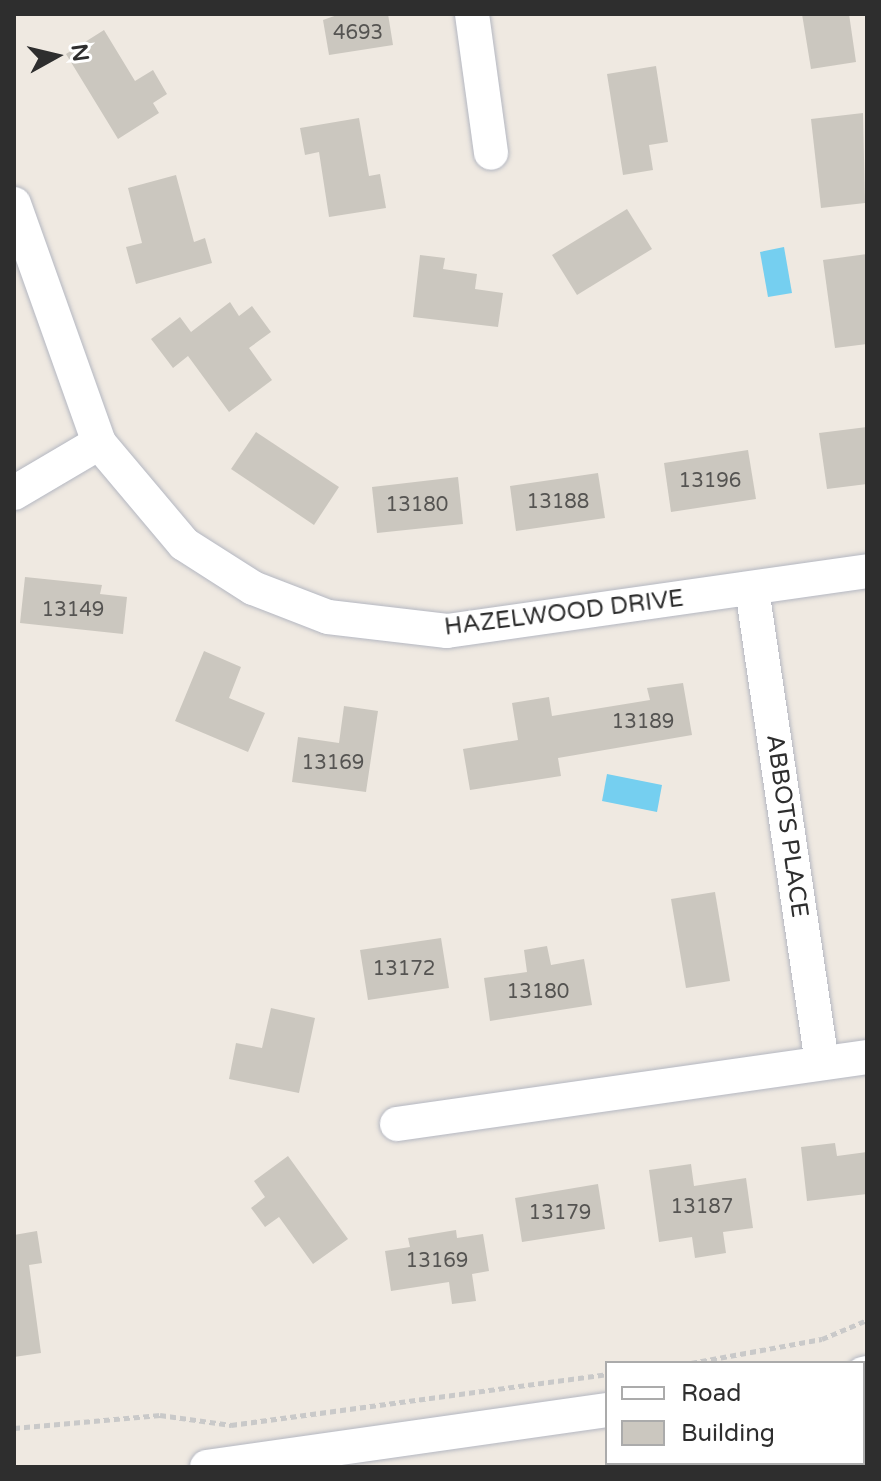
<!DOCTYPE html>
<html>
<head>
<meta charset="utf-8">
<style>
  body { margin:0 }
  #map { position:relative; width:881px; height:1481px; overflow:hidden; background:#efe9e1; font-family:"Varela Round",sans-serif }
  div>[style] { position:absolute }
  .water>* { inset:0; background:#75cff0 }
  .building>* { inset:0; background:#cbc7bf }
  .path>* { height:5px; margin-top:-2.5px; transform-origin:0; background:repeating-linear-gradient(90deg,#c9c9c9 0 6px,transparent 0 10px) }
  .roads { filter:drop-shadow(0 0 2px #b4b7c1) drop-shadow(0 0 2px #b4b7c1) }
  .minor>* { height:34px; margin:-17px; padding:0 17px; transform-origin:17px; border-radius:17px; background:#fff }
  span { translate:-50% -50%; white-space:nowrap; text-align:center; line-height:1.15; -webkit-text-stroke:6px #fff; paint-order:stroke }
  .number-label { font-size:20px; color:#555452 }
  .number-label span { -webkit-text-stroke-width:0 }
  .street-label { font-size:24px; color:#2e2e2e }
  .frame { position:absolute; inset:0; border:16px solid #2e2e2e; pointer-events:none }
  .legend { position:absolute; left:605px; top:1361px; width:260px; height:104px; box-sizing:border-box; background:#fff; border:2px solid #ababab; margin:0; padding:10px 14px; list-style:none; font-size:24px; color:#2e2e2e }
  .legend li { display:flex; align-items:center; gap:16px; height:40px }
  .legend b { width:40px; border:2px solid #ababab }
  .north { position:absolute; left:16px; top:16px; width:80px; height:80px; -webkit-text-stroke:6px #fff; paint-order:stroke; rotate:82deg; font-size:22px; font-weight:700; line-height:32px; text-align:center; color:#2e2e2e }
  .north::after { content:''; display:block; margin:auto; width:28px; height:36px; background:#2e2e2e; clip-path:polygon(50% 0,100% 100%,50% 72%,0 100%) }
</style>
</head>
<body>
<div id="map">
  <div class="water">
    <i style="clip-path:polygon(784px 247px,792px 293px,768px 297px,760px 252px)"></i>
    <i style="clip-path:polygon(607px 774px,662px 785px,657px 812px,602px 801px)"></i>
  </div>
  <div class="building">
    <i style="clip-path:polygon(340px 14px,388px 14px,393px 45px,329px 55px,323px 20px)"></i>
    <i style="clip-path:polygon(802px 14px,849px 14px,856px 62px,811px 69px)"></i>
    <i style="clip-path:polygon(104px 30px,135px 81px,153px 70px,167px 94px,153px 103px,159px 113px,118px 139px,66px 54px)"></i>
    <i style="clip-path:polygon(656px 66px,668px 142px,649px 145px,653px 170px,623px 175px,607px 74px)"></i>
    <i style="clip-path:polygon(863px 113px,865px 203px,821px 208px,811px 119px)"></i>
    <i style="clip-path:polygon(359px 118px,369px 176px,380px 174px,386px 208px,329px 217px,319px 152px,305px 155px,300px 128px)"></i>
    <i style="clip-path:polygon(176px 175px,194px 242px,205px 238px,212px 263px,136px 284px,126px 247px,142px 243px,128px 188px)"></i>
    <i style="clip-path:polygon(627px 209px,652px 249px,577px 295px,552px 255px)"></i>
    <i style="clip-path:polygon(867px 254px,867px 344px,835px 348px,823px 260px)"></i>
    <i style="clip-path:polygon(420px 255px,445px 258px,443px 269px,477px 274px,475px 289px,503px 293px,498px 327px,413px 317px)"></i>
    <i style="clip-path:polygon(230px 302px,239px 316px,252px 306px,271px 332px,249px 348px,272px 380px,229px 412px,188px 356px,173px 368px,151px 339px,180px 317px,191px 332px)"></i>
    <i style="clip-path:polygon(867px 427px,867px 484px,827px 489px,819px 433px)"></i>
    <i style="clip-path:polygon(256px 432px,339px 487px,314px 525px,231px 469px)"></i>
    <i style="clip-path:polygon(748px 450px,756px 499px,671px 512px,664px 463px)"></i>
    <i style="clip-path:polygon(598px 473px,605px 518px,516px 531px,510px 486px)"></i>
    <i style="clip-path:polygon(458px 477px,463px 524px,377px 533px,372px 487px)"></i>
    <i style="clip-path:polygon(25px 577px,102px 585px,100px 594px,127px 597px,123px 634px,20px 623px)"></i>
    <i style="clip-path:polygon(204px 651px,241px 667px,229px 698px,265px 713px,248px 752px,175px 721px)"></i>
    <i style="clip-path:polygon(683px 683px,692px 735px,558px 758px,561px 776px,470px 790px,463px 749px,518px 740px,512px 703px,549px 697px,552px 716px,650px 700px,647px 688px)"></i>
    <i style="clip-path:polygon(344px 706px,378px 711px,366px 792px,292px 782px,298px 737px,339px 743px)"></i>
    <i style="clip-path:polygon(715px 892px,730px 981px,686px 988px,671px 899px)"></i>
    <i style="clip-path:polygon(441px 938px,449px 988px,368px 1000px,360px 950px)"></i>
    <i style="clip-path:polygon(547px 946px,551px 965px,584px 959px,592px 1005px,490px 1021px,484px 978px,527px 972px,524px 950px)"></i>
    <i style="clip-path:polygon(271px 1008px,315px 1018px,299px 1093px,229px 1079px,236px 1043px,262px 1048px)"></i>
    <i style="clip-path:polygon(835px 1143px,837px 1156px,867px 1152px,867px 1194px,807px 1201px,801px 1147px)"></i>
    <i style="clip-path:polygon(288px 1156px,348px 1239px,313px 1264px,279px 1217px,265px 1227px,251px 1208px,265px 1197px,254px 1181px)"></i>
    <i style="clip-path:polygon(691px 1164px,694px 1186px,746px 1178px,753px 1228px,723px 1232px,726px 1253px,695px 1258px,692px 1237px,659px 1242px,649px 1170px)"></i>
    <i style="clip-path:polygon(598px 1184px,605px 1229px,522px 1242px,515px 1198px)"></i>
    <i style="clip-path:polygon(456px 1230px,457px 1238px,483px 1234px,489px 1271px,472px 1274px,476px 1301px,452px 1304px,449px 1282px,391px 1291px,385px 1251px,410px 1247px,408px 1238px)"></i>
    <i style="clip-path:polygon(37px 1231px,42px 1263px,29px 1265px,41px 1353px,14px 1357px,14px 1235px)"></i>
  </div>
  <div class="path">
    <i style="left:691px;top:1363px;width:133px;rotate:-10.4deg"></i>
    <i style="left:822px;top:1339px;width:49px;rotate:-22.9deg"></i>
    <i style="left:14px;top:1428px;width:147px;rotate:-5.1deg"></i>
    <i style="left:160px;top:1415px;width:72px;rotate:8deg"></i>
    <i style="left:231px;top:1425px;width:379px;rotate:-7.7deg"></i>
  </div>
  <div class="roads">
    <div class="minor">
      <i style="left:472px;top:14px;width:140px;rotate:82.2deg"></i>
      <i style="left:14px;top:204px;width:254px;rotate:70.4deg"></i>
      <i style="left:99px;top:443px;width:132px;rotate:49.9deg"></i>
      <i style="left:184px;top:544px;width:82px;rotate:32.5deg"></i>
      <i style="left:253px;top:588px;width:80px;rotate:21.1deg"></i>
      <i style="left:328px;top:617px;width:120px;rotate:6.7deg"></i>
      <i style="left:447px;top:631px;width:424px;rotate:-8.1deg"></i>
      <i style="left:14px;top:493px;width:99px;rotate:-30.5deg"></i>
      <i style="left:752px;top:589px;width:479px;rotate:81.6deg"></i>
      <i style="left:397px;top:1124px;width:475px;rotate:-8.1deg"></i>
      <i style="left:863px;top:1374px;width:4px;rotate:-14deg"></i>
      <i style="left:207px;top:1467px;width:404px;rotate:-8.1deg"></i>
    </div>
  </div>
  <div class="number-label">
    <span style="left:358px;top:33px">4693</span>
    <span style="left:710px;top:481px">13196</span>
    <span style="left:558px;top:502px">13188</span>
    <span style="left:417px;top:505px">13180</span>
    <span style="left:73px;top:610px">13149</span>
    <span style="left:643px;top:722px">13189</span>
    <span style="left:333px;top:763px">13169</span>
    <span style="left:404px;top:969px">13172</span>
    <span style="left:538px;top:992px">13180</span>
    <span style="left:702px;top:1207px">13187</span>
    <span style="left:560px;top:1213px">13179</span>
    <span style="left:437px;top:1261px">13169</span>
  </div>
  <div class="street-label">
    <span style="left:564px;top:613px;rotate:-7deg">HAZELWOOD DRIVE</span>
    <span style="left:787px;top:826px;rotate:82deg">ABBOTS PLACE</span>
  </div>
  <div class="frame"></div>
  <ul class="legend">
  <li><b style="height:10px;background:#fff"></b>Road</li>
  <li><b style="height:22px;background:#cbc7bf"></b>Building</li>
  </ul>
  <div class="north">N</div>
</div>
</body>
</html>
